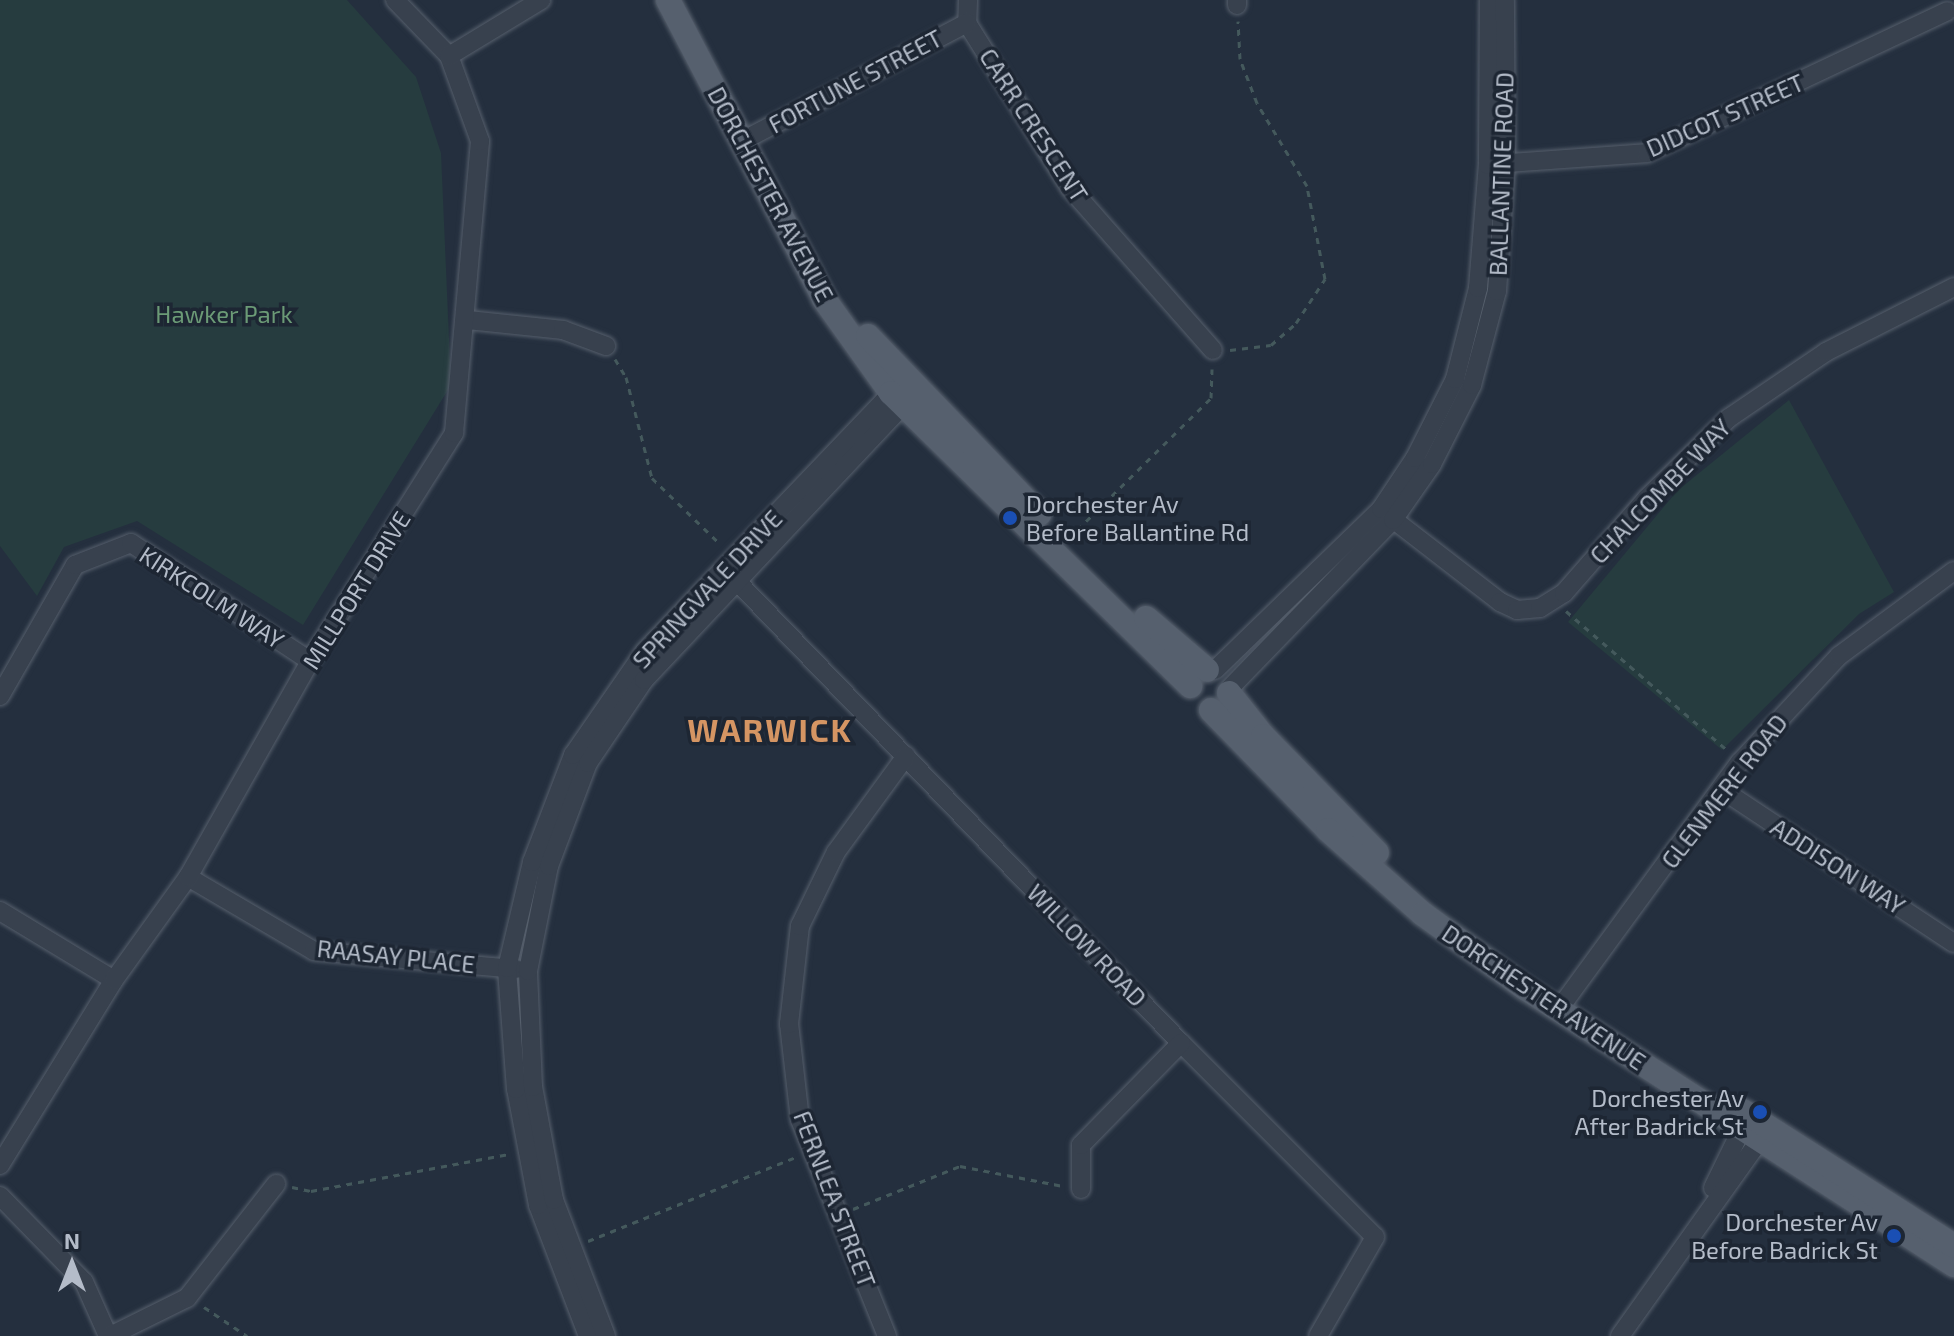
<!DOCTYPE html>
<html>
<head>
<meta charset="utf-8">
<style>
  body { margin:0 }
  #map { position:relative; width:1954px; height:1336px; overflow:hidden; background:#242f3e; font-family:"Exo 2",sans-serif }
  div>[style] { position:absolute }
  .green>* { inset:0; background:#263c3f }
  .path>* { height:3px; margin-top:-1.5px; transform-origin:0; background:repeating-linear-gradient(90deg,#44595c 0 6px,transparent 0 12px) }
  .roads { filter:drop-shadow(0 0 2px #565f6c) drop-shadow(0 0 2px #565f6c) }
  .minor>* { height:18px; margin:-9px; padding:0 9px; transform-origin:9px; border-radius:9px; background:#38414e }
  .major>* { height:24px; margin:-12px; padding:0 12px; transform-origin:12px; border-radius:12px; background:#56606e }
  .dots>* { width:22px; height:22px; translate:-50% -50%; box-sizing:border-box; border:4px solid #1d2633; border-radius:50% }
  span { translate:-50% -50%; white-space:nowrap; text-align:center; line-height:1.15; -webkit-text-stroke:7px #1d2633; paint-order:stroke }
  .street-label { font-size:24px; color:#b4bcc9 }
  .park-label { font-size:24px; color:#6b9a76 }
  .poi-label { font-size:24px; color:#b4bcc9 }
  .left { translate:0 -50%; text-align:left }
  .right { translate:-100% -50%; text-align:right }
  .district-label { font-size:32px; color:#d59563; font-weight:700; letter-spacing:2px }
  .north { position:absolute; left:32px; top:1224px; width:80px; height:80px; -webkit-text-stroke:6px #1d2633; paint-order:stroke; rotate:0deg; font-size:22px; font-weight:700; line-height:32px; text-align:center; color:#b4bcc9 }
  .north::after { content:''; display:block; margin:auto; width:28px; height:36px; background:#b4bcc9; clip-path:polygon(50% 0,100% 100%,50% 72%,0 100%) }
</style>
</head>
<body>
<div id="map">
  <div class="green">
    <i style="clip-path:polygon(0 0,347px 0,416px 77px,441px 153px,451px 385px,303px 625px,137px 521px,64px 547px,37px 596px,0 546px)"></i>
    <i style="clip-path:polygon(1789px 400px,1894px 592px,1859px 614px,1722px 750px,1568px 622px,1677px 491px)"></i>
  </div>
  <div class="path">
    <i style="left:1230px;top:350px;width:41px;rotate:-7deg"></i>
    <i style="left:1271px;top:345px;width:33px;rotate:-41deg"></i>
    <i style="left:1296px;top:323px;width:53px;rotate:-56.6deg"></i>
    <i style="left:1325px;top:279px;width:95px;rotate:-101deg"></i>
    <i style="left:1307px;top:186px;width:97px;rotate:-121.1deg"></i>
    <i style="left:1257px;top:103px;width:47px;rotate:-111.1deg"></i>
    <i style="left:1240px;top:59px;width:38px;rotate:-93deg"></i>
    <i style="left:615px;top:359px;width:21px;rotate:59deg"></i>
    <i style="left:626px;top:377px;width:104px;rotate:75.6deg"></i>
    <i style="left:652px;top:478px;width:95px;rotate:44.1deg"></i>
    <i style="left:1069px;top:538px;width:199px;rotate:-44.6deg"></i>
    <i style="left:1211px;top:398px;width:29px;rotate:-88deg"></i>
    <i style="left:1566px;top:611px;width:213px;rotate:40.8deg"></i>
    <i style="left:292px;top:1187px;width:19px;rotate:12deg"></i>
    <i style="left:311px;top:1191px;width:200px;rotate:-10.6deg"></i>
    <i style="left:853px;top:1209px;width:115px;rotate:-21.9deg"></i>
    <i style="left:960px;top:1166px;width:105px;rotate:11deg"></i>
    <i style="left:588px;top:1241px;width:224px;rotate:-22deg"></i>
    <i style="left:204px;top:1307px;width:52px;rotate:34deg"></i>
  </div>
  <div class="roads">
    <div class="minor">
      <i style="left:395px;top:0;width:78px;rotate:46deg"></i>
      <i style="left:968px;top:0;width:23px;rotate:92deg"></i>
      <i style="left:967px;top:23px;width:195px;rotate:58deg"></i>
      <i style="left:1070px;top:188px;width:216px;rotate:48.6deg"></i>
      <i style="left:1237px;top:0;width:5px;rotate:90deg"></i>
      <i style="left:744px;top:140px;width:252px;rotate:-27.7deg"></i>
      <i style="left:1495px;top:164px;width:152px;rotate:-4.1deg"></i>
      <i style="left:1647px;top:153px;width:332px;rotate:-25.3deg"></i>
      <i style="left:468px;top:320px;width:96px;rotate:6deg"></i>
      <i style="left:563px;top:330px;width:46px;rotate:20.4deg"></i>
      <i style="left:1385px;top:513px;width:145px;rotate:37.7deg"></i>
      <i style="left:1500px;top:602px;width:19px;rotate:25deg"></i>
      <i style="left:1517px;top:610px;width:23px;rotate:-5deg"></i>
      <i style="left:1540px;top:608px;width:28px;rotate:-32deg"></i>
      <i style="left:1564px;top:593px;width:126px;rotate:-48.9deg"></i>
      <i style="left:1647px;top:498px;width:115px;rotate:-44.3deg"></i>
      <i style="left:1729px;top:418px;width:117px;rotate:-34.2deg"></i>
      <i style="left:1826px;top:352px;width:144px;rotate:-26.9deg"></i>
      <i style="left:728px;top:572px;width:653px;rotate:46.12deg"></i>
      <i style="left:1181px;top:1043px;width:274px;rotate:45deg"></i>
      <i style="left:1375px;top:1237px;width:114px;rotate:119.9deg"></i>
      <i style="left:1215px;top:670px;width:231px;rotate:-44.1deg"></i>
      <i style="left:1381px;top:509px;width:61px;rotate:-56.3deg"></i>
      <i style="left:1415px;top:458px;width:89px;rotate:-63.1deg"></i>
      <i style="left:1455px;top:379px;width:94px;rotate:-75.8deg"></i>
      <i style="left:1478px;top:288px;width:123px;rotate:-85.4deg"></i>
      <i style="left:1488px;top:165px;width:165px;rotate:-89.7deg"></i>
      <i style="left:1230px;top:688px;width:234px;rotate:-45.9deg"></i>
      <i style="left:1393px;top:520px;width:68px;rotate:-55.1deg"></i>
      <i style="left:1432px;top:464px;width:89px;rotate:-63.1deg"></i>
      <i style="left:1472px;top:385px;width:97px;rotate:-75.1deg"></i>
      <i style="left:1497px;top:291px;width:128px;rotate:-86deg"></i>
      <i style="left:1506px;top:163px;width:163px;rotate:-90.4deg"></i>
      <i style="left:0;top:696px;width:151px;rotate:-60.2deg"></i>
      <i style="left:75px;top:565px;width:60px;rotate:-21.4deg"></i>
      <i style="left:131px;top:543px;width:214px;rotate:33.4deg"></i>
      <i style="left:1721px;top:789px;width:279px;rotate:33.5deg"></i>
      <i style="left:188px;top:877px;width:146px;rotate:30.4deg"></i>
      <i style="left:314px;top:951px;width:203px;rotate:5.1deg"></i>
      <i style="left:0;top:911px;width:133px;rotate:31.2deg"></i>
      <i style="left:1559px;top:1009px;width:306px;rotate:-53.8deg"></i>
      <i style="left:1740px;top:762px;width:145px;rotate:-47deg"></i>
      <i style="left:1839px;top:656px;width:143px;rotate:-36.5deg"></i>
      <i style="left:0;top:1165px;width:217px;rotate:-58.4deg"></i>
      <i style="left:114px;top:980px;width:127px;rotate:-54.3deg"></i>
      <i style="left:188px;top:877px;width:248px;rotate:-60.5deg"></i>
      <i style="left:310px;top:661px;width:270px;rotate:-57.7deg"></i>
      <i style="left:454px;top:433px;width:293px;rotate:-84.9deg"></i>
      <i style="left:480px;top:141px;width:90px;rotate:-110deg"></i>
      <i style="left:449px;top:56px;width:108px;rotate:-31.3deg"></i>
      <i style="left:1713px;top:1188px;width:78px;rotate:-64.1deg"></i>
      <i style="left:1081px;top:1189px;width:44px;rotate:-90deg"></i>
      <i style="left:1081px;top:1145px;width:143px;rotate:-45.6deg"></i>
      <i style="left:0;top:1196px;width:120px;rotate:45.7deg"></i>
      <i style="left:84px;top:1282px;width:59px;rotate:66deg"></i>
      <i style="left:110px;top:1336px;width:86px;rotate:-26.3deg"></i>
      <i style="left:187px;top:1298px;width:145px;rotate:-52deg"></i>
      <i style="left:588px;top:1336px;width:140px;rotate:-110.9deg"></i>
      <i style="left:538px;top:1205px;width:118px;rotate:-100.7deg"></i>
      <i style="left:516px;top:1089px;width:121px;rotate:-94.3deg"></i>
      <i style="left:507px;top:968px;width:109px;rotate:-76.7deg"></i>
      <i style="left:532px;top:862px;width:115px;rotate:-69deg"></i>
      <i style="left:573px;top:755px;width:126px;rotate:-55.3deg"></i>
      <i style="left:645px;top:651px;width:368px;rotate:-46.3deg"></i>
      <i style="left:606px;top:1336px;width:146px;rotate:-110.9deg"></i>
      <i style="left:554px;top:1200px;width:115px;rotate:-100.5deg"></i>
      <i style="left:533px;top:1087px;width:116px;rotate:-92.5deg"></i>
      <i style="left:528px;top:971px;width:107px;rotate:-78.7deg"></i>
      <i style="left:549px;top:866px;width:110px;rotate:-69.3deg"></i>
      <i style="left:588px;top:763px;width:100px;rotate:-56deg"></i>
      <i style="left:644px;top:680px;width:390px;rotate:-46.7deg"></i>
      <i style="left:887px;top:1336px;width:233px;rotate:-111.9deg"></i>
      <i style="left:800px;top:1120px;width:97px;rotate:-96.5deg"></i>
      <i style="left:789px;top:1024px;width:99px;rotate:-83.6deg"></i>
      <i style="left:800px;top:926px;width:82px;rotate:-64.1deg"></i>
      <i style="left:836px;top:852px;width:119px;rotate:-53.9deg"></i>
      <i style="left:1620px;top:1336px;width:253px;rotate:-54.5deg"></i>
    </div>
    <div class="major">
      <i style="left:668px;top:0;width:337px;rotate:62.4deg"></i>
      <i style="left:824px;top:299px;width:115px;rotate:54.5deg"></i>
      <i style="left:891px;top:393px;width:419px;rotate:44.4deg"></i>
      <i style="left:868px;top:336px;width:247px;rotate:46.1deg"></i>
      <i style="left:1146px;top:618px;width:80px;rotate:40.4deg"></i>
      <i style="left:1229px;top:693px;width:55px;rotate:51.7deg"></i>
      <i style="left:1263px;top:736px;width:163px;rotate:45.7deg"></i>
      <i style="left:1211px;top:710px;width:168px;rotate:45.7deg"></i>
      <i style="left:1328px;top:830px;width:127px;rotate:41.5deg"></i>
      <i style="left:1423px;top:914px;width:126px;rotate:36deg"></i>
      <i style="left:1525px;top:988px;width:511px;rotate:32.85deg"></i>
      <i style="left:1743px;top:1111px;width:250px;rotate:32.6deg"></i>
    </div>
  </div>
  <div class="dots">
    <i style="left:1010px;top:518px;background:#1a4fb4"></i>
    <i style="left:1760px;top:1112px;background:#1a4fb4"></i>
    <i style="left:1894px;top:1236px;background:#1a4fb4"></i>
  </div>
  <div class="street-label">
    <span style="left:855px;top:81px;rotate:-28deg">FORTUNE STREET</span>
    <span style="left:1725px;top:115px;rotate:-24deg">DIDCOT STREET</span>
    <span style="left:1034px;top:125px;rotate:57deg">CARR CRESCENT</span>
    <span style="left:1501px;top:174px;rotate:-88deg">BALLANTINE ROAD</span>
    <span style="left:771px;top:194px;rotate:62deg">DORCHESTER AVENUE</span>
    <span style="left:1660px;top:491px;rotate:-46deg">CHALCOMBE WAY</span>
    <span style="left:707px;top:589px;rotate:-47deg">SPRINGVALE DRIVE</span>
    <span style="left:356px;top:590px;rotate:-58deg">MILLPORT DRIVE</span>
    <span style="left:212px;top:597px;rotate:33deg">KIRKCOLM WAY</span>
    <span style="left:1724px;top:791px;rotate:-52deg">GLENMERE ROAD</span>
    <span style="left:1838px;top:866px;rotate:33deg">ADDISON WAY</span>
    <span style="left:1087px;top:945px;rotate:46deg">WILLOW ROAD</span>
    <span style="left:396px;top:956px;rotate:6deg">RAASAY PLACE</span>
    <span style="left:1544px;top:997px;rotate:34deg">DORCHESTER AVENUE</span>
    <span style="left:835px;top:1199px;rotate:69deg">FERNLEA STREET</span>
  </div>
  <div class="park-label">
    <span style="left:224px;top:314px">Hawker Park</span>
  </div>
  <div class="poi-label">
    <span class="left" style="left:1026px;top:518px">Dorchester Av<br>Before Ballantine Rd</span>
    <span class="right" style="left:1744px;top:1112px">Dorchester Av<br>After Badrick St</span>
    <span class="right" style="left:1878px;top:1236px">Dorchester Av<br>Before Badrick St</span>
  </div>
  <div class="district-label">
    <span style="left:770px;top:729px">WARWICK</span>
  </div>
  <div class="north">N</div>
</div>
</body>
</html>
